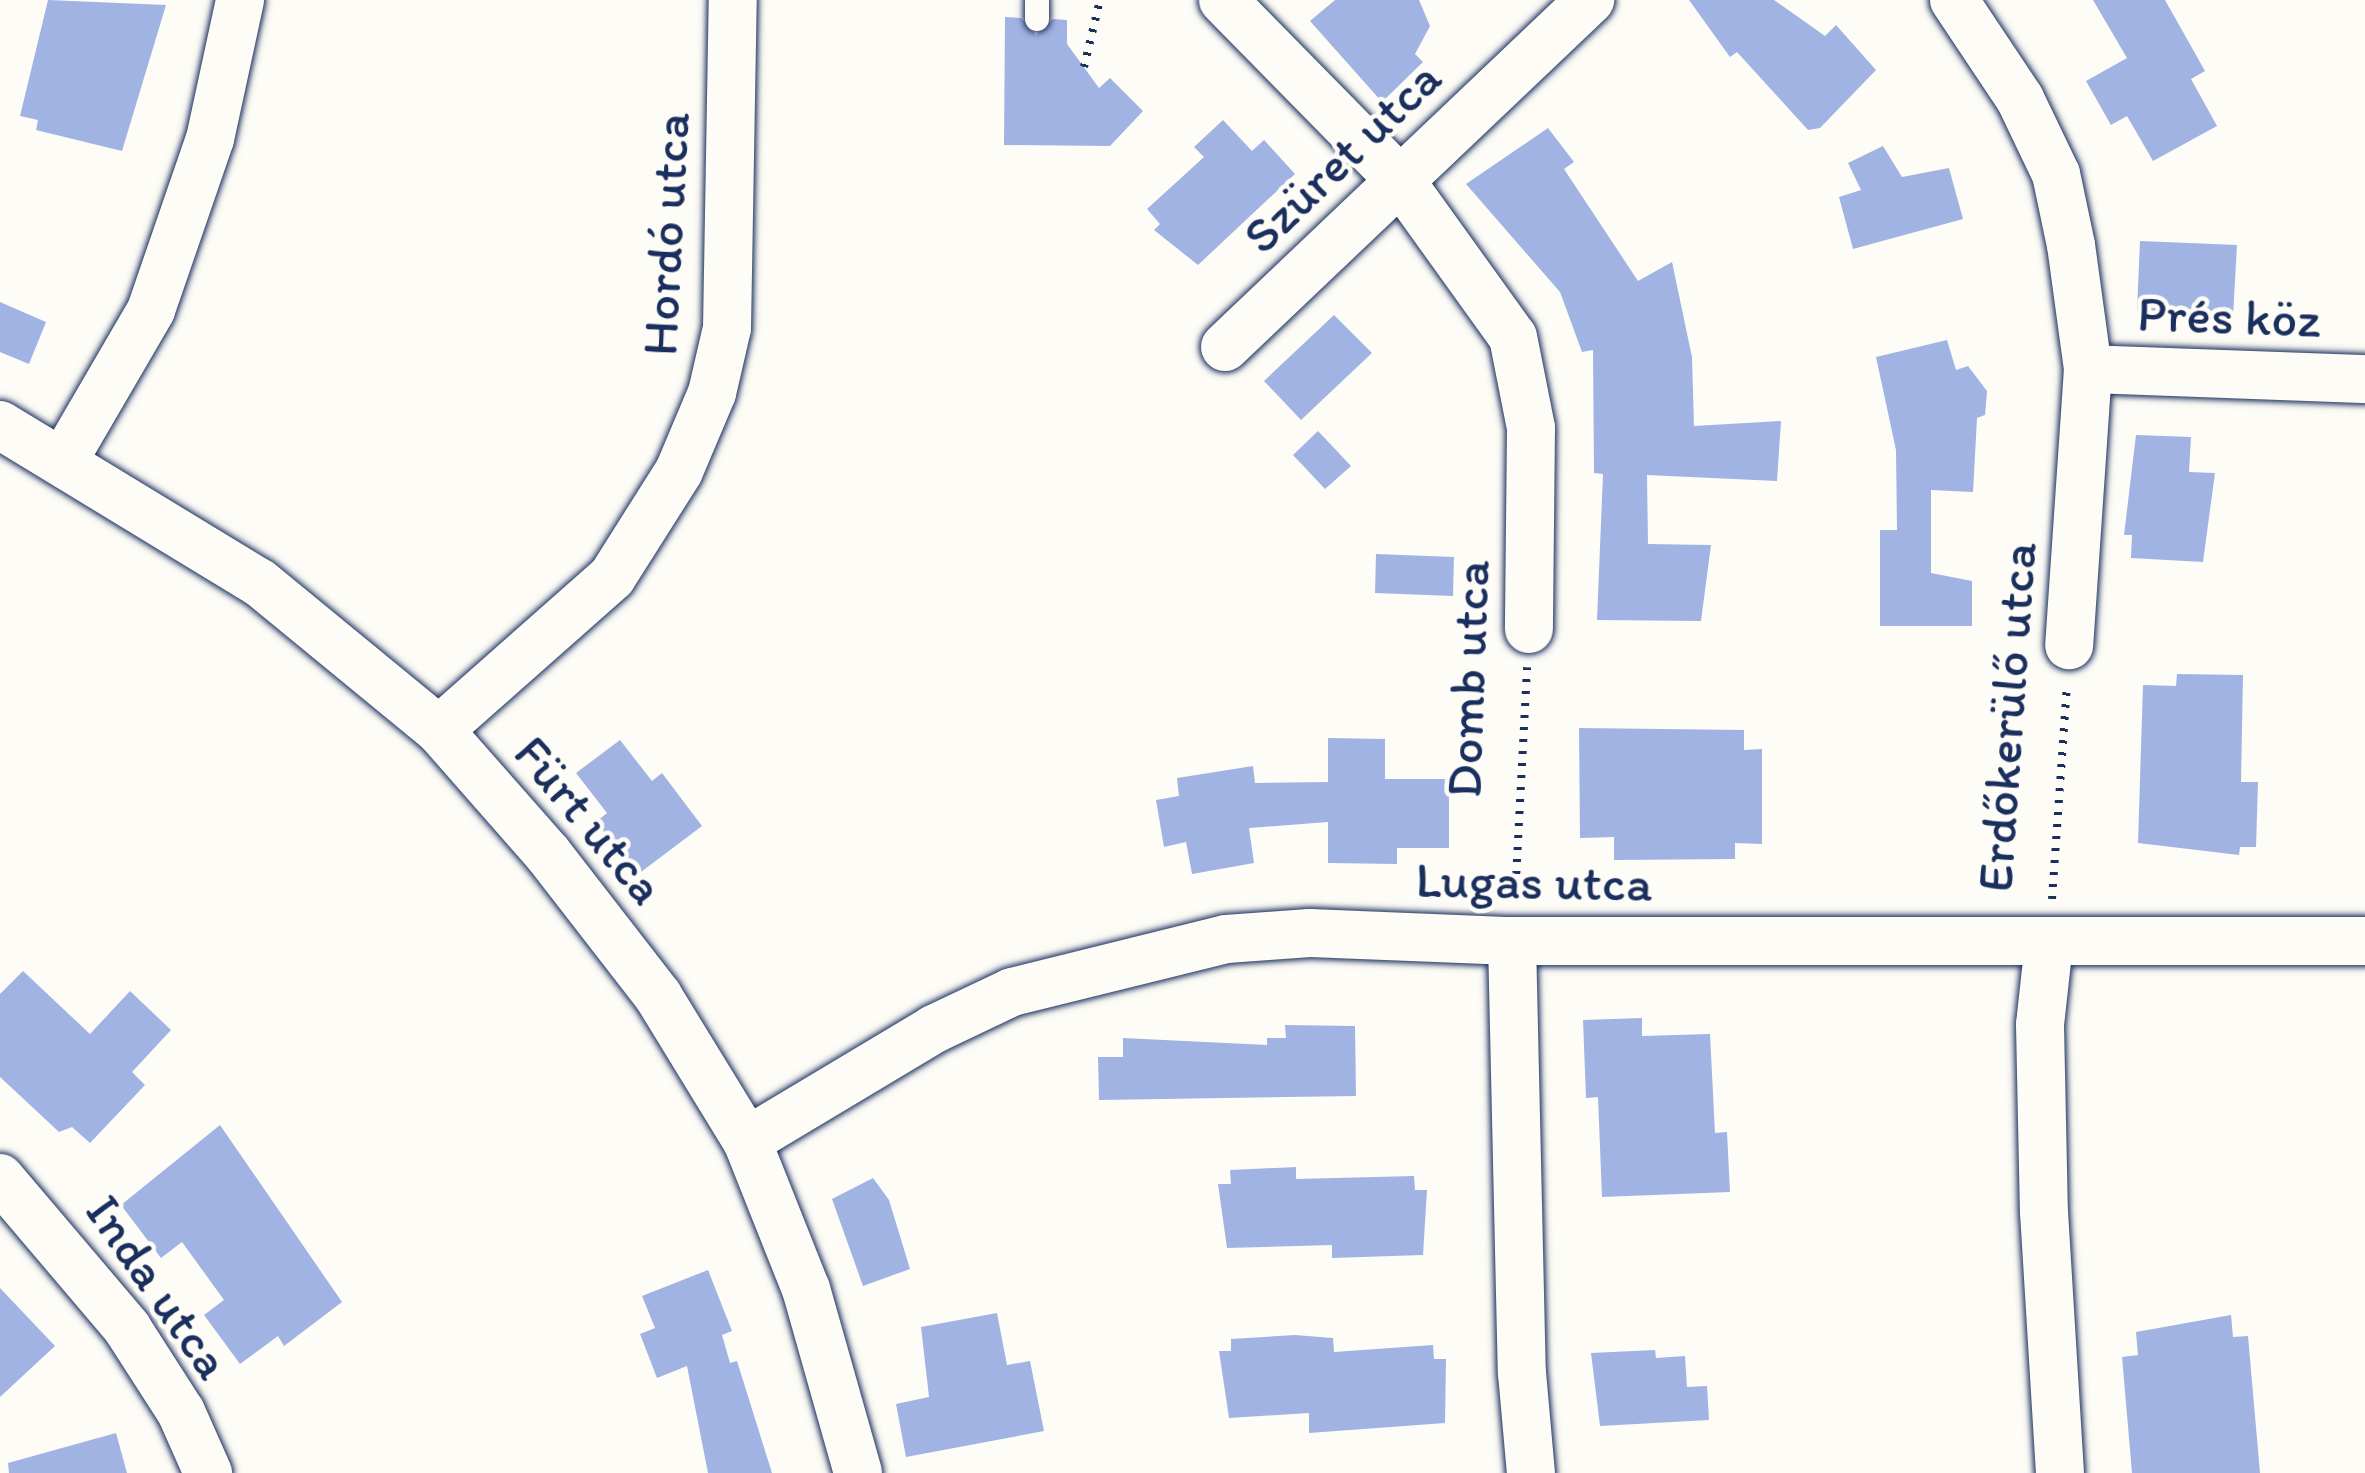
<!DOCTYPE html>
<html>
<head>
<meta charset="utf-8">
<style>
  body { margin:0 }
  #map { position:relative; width:2365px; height:1473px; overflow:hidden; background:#fdfcf7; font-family:Itim,sans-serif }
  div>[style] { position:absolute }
  .building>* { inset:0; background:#a1b3e2 }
  .path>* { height:8px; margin-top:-4px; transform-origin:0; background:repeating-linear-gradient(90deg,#1b2f5e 0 3px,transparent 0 12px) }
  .roads { filter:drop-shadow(0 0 3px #1b2f5e) drop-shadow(0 0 3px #1b2f5e) }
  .lane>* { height:24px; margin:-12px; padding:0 12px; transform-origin:12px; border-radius:12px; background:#fdfcf7 }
  .street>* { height:48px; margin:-24px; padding:0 24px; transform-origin:24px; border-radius:24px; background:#fdfcf7 }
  span { translate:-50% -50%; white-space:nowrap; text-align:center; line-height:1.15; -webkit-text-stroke:9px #fdfcf7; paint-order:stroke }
  .street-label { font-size:51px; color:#1b2f5e }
</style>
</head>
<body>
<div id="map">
  <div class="building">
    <i style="clip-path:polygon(48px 0,166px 5px,122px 151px,36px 130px,38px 120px,20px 116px)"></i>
    <i style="clip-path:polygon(1335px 0,1419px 0,1430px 26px,1415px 54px,1423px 62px,1382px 102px,1310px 21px)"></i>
    <i style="clip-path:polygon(1689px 0,1774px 0,1825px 36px,1836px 25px,1876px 70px,1820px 128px,1808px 130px,1737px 52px,1730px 57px)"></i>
    <i style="clip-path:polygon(2093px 0,2165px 0,2205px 71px,2191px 79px,2217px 126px,2153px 161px,2127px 116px,2111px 125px,2086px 81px,2127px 58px)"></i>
    <i style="clip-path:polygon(1005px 17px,1021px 18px,1036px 35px,1053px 19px,1067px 20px,1067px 44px,1099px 88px,1110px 78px,1143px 111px,1110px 146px,1004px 145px)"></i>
    <i style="clip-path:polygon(1223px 120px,1252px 151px,1264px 140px,1295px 174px,1198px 265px,1154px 230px,1160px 224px,1147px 209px,1204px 157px,1194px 147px)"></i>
    <i style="clip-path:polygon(1548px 128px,1574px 162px,1564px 169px,1638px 281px,1672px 262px,1692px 357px,1694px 426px,1781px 421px,1777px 481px,1647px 475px,1648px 544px,1711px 545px,1701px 621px,1597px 620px,1603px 474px,1594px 473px,1593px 350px,1582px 352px,1560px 292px,1466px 184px)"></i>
    <i style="clip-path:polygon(1883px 146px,1902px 177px,1949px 168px,1963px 219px,1853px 249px,1839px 197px,1861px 190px,1848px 163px)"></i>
    <i style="clip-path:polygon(2140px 241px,2237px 245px,2233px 316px,2137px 311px)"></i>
    <i style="clip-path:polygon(0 302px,46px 322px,29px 364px,0 352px)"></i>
    <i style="clip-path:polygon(1334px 315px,1372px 353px,1301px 420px,1264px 381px)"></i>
    <i style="clip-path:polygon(1947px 340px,1956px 370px,1968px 366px,1987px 391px,1985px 415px,1977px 418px,1973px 492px,1931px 490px,1931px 573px,1972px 581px,1972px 626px,1880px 626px,1880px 530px,1897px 530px,1896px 450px,1876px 357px)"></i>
    <i style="clip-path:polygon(1318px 431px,1351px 466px,1325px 489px,1293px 455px)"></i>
    <i style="clip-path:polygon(2136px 435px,2191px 437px,2189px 472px,2215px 473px,2203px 562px,2131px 558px,2132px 535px,2124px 535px)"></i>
    <i style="clip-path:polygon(1376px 554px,1454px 557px,1453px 596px,1375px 593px)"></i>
    <i style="clip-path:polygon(2177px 674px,2243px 675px,2241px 782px,2258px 782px,2256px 847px,2240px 847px,2239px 855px,2138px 843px,2143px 685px,2176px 686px)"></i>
    <i style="clip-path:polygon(1579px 728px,1744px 730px,1744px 750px,1762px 749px,1762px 844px,1735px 843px,1735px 859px,1614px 860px,1614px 837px,1580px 838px)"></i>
    <i style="clip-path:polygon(1328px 738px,1385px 739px,1385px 779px,1449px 779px,1449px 848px,1397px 848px,1397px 864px,1328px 863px,1328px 822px,1249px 828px,1254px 863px,1192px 874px,1186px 842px,1164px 847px,1156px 800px,1179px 796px,1177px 778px,1253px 766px,1255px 783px,1328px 782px)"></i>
    <i style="clip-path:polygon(620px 740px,652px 781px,662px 773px,702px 826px,637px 875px,596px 822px,607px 813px,576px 773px)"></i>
    <i style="clip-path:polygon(23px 971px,90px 1034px,130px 991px,171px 1030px,132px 1072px,145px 1085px,90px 1143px,72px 1127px,59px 1132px,0 1077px,0 994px)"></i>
    <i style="clip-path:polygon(1642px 1018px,1642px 1036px,1710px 1034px,1715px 1133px,1727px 1132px,1730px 1192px,1602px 1197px,1598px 1097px,1586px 1098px,1583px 1020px)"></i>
    <i style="clip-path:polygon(1285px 1025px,1355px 1026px,1356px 1096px,1099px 1100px,1098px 1057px,1123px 1057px,1123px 1038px,1267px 1045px,1267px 1038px,1286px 1038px)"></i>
    <i style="clip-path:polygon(220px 1125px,342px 1302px,284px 1346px,278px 1336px,240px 1364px,204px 1315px,224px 1300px,182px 1242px,161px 1258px,121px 1205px)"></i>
    <i style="clip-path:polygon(1296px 1167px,1296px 1179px,1414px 1176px,1415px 1190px,1427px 1190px,1423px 1255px,1332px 1258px,1332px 1245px,1227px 1248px,1218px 1184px,1231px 1184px,1230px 1170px)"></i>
    <i style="clip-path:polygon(873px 1178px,889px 1200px,910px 1269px,863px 1286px,832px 1199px)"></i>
    <i style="clip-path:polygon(708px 1270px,732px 1331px,722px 1335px,730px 1363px,737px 1361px,772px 1473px,708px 1473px,687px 1366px,657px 1378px,640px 1334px,655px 1328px,642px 1296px)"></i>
    <i style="clip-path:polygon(0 1288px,55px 1346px,0 1397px)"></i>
    <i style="clip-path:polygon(997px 1313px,1007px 1365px,1030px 1361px,1044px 1431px,906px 1457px,896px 1404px,929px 1397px,921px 1327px)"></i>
    <i style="clip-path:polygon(2231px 1315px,2233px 1337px,2248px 1336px,2260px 1473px,2132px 1473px,2122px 1357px,2138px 1355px,2136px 1332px)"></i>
    <i style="clip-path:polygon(1295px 1335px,1333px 1338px,1334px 1352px,1433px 1345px,1434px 1359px,1446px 1359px,1445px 1423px,1309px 1433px,1309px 1413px,1229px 1418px,1219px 1351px,1231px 1351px,1231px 1339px)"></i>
    <i style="clip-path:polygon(1655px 1350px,1656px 1358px,1685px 1356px,1687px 1387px,1707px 1386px,1709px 1420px,1600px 1426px,1591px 1353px)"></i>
    <i style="clip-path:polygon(116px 1433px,127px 1473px,9px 1473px,8px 1463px)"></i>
  </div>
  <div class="path">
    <i style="left:1084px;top:67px;width:69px;rotate:-76.6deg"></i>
    <i style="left:1515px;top:898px;width:231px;rotate:-87deg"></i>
    <i style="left:2052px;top:899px;width:213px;rotate:-86deg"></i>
  </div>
  <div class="roads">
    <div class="lane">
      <i style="left:1037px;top:19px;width:19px;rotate:-90deg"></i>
    </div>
    <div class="street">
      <i style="left:1223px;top:0;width:252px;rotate:45.5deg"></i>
      <i style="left:1400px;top:180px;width:193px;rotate:54.3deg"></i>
      <i style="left:1513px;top:337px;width:93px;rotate:78.8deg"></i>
      <i style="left:1531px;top:428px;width:201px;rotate:90.6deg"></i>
      <i style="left:1954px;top:0;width:119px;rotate:56.3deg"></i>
      <i style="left:2020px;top:99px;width:83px;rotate:64.4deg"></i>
      <i style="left:2056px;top:174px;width:73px;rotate:78.1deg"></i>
      <i style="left:2071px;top:245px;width:125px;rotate:82.2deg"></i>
      <i style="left:2088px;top:369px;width:277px;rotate:93.9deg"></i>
      <i style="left:1225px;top:347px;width:504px;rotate:-43.55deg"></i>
      <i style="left:2088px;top:369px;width:277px;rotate:2.1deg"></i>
      <i style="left:0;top:425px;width:304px;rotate:31.3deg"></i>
      <i style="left:260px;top:583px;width:232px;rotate:39.4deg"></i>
      <i style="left:439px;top:730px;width:165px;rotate:48.7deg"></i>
      <i style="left:548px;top:854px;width:180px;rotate:52.2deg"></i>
      <i style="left:658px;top:996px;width:170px;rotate:58.5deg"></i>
      <i style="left:747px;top:1141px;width:159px;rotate:68.3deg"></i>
      <i style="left:806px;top:1289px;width:191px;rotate:74.2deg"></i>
      <i style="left:65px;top:458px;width:171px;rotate:-59.8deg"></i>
      <i style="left:151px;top:310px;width:181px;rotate:-71deg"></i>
      <i style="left:210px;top:139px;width:142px;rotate:-77.8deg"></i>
      <i style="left:439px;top:730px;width:231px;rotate:-41.5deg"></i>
      <i style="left:612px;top:577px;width:125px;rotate:-57.7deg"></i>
      <i style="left:679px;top:471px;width:85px;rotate:-67.1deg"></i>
      <i style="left:712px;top:393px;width:67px;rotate:-77deg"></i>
      <i style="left:727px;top:328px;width:328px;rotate:-89deg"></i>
      <i style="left:1512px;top:941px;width:432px;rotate:88.7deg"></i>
      <i style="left:1522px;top:1373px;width:100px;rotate:84.9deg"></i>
      <i style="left:2049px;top:943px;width:82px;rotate:96.3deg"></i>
      <i style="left:2040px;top:1025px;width:187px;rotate:88.8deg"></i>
      <i style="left:2044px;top:1212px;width:261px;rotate:86.5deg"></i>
      <i style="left:747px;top:1141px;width:218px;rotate:-30.9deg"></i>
      <i style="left:934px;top:1029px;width:86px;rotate:-25.4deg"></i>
      <i style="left:1012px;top:992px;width:220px;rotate:-13.9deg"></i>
      <i style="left:1226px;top:939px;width:84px;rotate:-4.1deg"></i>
      <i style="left:1310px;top:933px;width:202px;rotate:2.3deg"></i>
      <i style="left:1512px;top:941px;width:853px"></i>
      <i style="left:0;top:1178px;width:197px;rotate:49.7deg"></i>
      <i style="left:127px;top:1328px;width:100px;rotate:57.3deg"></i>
      <i style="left:181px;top:1412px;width:67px;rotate:66.1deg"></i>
    </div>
  </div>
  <div class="street-label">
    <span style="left:1342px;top:157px;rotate:-44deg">Szüret utca</span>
    <span style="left:666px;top:234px;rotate:-87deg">Hordó utca</span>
    <span style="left:2229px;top:317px;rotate:2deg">Prés köz</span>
    <span style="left:1468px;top:679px;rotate:-88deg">Domb utca</span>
    <span style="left:2007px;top:717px;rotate:-86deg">Erdőkerülő utca</span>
    <span style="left:589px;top:820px;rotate:50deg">Fürt utca</span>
    <span style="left:1534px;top:882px;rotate:1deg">Lugas utca</span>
    <span style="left:158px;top:1287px;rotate:55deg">Inda utca</span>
  </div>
</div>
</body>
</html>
